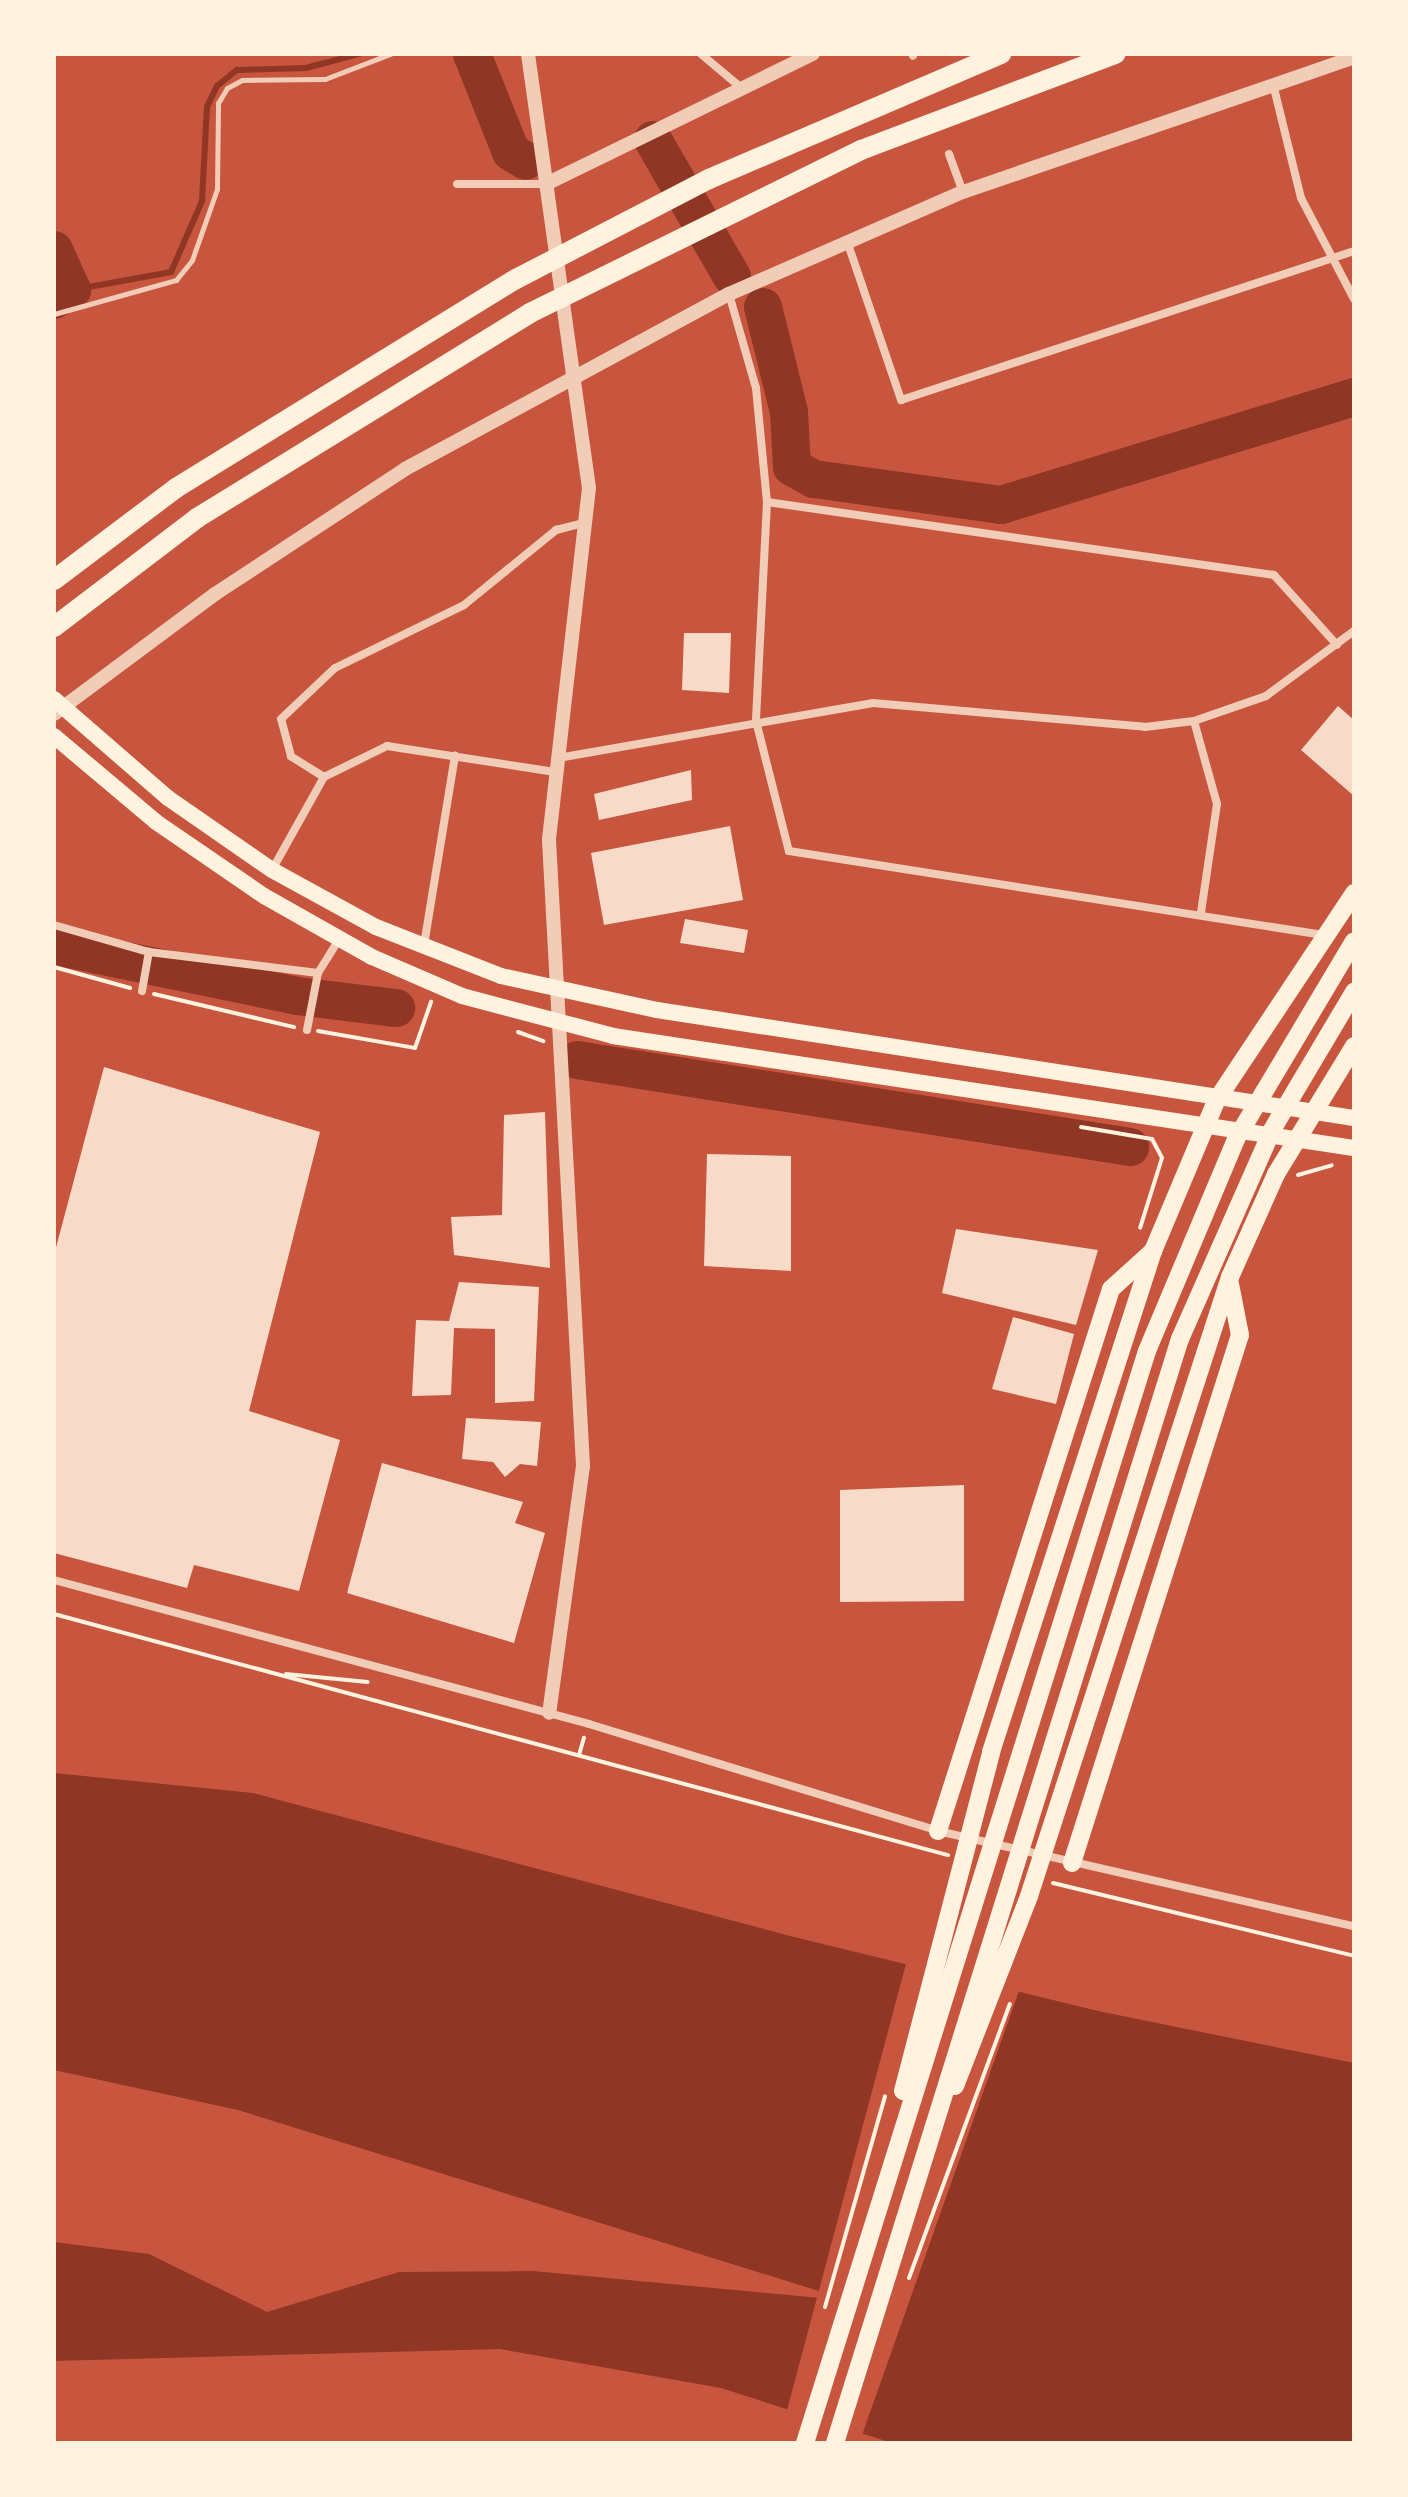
<!DOCTYPE html>
<html>
<head>
<meta charset="utf-8">
<style>
  body { margin:0 }
  #map { position:relative; width:1408px; height:2497px; overflow:hidden; background:#c8553d; font-family:"Golos Text",sans-serif }
  div>[style] { position:absolute }
  .water>* { inset:0; background:#8f3625 }
  .pier>* { inset:0; background:#c8553d }
  .stream>* { height:6px; margin:-3px; padding:0 3px; transform-origin:3px; border-radius:3px; background:#8f3625 }
  .river>* { height:38px; margin:-19px; padding:0 19px; transform-origin:19px; border-radius:19px; background:#8f3625 }
  .building>* { inset:0; background:#f7dbc8 }
  .path>* { height:4px; margin:-2px; padding:0 2px; transform-origin:2px; border-radius:2px; background:#fff3e0 }
  .service>* { height:5px; margin:-2.5px; padding:0 2.5px; transform-origin:2.5px; border-radius:2.5px; background:#f1ccb7 }
  .minor>* { height:8px; margin:-4px; padding:0 4px; transform-origin:4px; border-radius:4px; background:#f1ccb7 }
  .tertiary>* { height:14px; margin:-7px; padding:0 7px; transform-origin:7px; border-radius:7px; background:#f1ccb7 }
  .primary>* { height:16px; margin:-8px; padding:0 8px; transform-origin:8px; border-radius:8px; background:#fff3e0 }
  .trunk>* { height:18px; margin:-9px; padding:0 9px; transform-origin:9px; border-radius:9px; background:#fff3e0 }
  .motorway>* { height:20px; margin:-10px; padding:0 10px; transform-origin:10px; border-radius:10px; background:#fff3e0 }
  span { translate:-50% -50%; white-space:nowrap; text-align:center; line-height:1.15; -webkit-text-stroke:7px #fff3e0; paint-order:stroke }
  .frame { position:absolute; inset:0; border:56px solid #fff3e0; pointer-events:none }
</style>
</head>
<body>
<div id="map">
  <div class="water">
    <i style="clip-path:polygon(54px 1773px,253px 1793px,790px 1936px,1098px 2011px,1354px 2063px,1354px 2443px,892px 2443px,721px 2388px,500px 2349px,54px 2361px,54px 2242px,149px 2254px,267px 2312px,399px 2272px,533px 2271px,851px 2301px,238px 2110px,54px 2070px)"></i>
  </div>
  <div class="pier">
    <i style="clip-path:polygon(907px 1960px,1020px 1988px,861px 2438px,786px 2414px)"></i>
  </div>
  <div class="stream">
    <i style="left:72px;top:290px;width:101px;rotate:-10.3deg"></i>
    <i style="left:171px;top:272px;width:77px;rotate:-66.4deg"></i>
    <i style="left:202px;top:201px;width:94px;rotate:-87deg"></i>
    <i style="left:207px;top:107px;width:23px;rotate:-65deg"></i>
    <i style="left:217px;top:86px;width:26px;rotate:-39deg"></i>
    <i style="left:237px;top:70px;width:69px;rotate:-1.7deg"></i>
    <i style="left:306px;top:68px;width:55px;rotate:-14.8deg"></i>
  </div>
  <div class="river">
    <i style="left:472px;top:54px;width:105px;rotate:68.3deg"></i>
    <i style="left:511px;top:152px;width:17px;rotate:31deg"></i>
    <i style="left:653px;top:140px;width:158px;rotate:60deg"></i>
    <i style="left:54px;top:250px;width:44px;rotate:65.8deg"></i>
    <i style="left:72px;top:290px;width:21px;rotate:151deg"></i>
    <i style="left:763px;top:307px;width:108px;rotate:76.1deg"></i>
    <i style="left:789px;top:412px;width:55px;rotate:86.9deg"></i>
    <i style="left:792px;top:467px;width:25px;rotate:29deg"></i>
    <i style="left:814px;top:479px;width:189px;rotate:7.9deg"></i>
    <i style="left:1001px;top:505px;width:369px;rotate:-17deg"></i>
    <i style="left:54px;top:946px;width:248px;rotate:11.6deg"></i>
    <i style="left:297px;top:996px;width:100px;rotate:6.9deg"></i>
    <i style="left:577px;top:1060px;width:560px;rotate:8.94deg"></i>
  </div>
  <div class="building">
    <i style="clip-path:polygon(684px 633px,731px 633px,729px 693px,682px 690px)"></i>
    <i style="clip-path:polygon(1338px 706px,1354px 720px,1354px 796px,1301px 750px)"></i>
    <i style="clip-path:polygon(691px 770px,692px 800px,599px 820px,594px 794px)"></i>
    <i style="clip-path:polygon(730px 826px,743px 900px,604px 925px,591px 853px)"></i>
    <i style="clip-path:polygon(685px 919px,748px 930px,744px 953px,680px 943px)"></i>
    <i style="clip-path:polygon(104px 1067px,320px 1132px,249px 1411px,340px 1440px,299px 1591px,194px 1565px,187px 1588px,54px 1553px,54px 1255px)"></i>
    <i style="clip-path:polygon(545px 1112px,550px 1268px,454px 1255px,451px 1217px,502px 1215px,504px 1115px)"></i>
    <i style="clip-path:polygon(707px 1154px,791px 1156px,791px 1271px,704px 1266px)"></i>
    <i style="clip-path:polygon(956px 1229px,1098px 1250px,1076px 1325px,942px 1293px)"></i>
    <i style="clip-path:polygon(459px 1282px,539px 1287px,534px 1401px,495px 1403px,495px 1329px,454px 1328px,451px 1395px,412px 1396px,416px 1320px,449px 1321px)"></i>
    <i style="clip-path:polygon(1013px 1317px,1074px 1334px,1056px 1404px,992px 1389px)"></i>
    <i style="clip-path:polygon(466px 1418px,541px 1422px,537px 1466px,520px 1464px,505px 1477px,493px 1462px,462px 1459px)"></i>
    <i style="clip-path:polygon(382px 1463px,523px 1502px,515px 1523px,545px 1533px,514px 1643px,347px 1593px)"></i>
    <i style="clip-path:polygon(964px 1485px,964px 1601px,840px 1602px,840px 1490px)"></i>
  </div>
  <div class="path">
    <i style="left:54px;top:967px;width:79px;rotate:15.4deg"></i>
    <i style="left:154px;top:994px;width:144px;rotate:13.3deg"></i>
    <i style="left:318px;top:1031px;width:98px;rotate:9.9deg"></i>
    <i style="left:415px;top:1048px;width:49px;rotate:-70.8deg"></i>
    <i style="left:518px;top:1032px;width:27px;rotate:20deg"></i>
    <i style="left:1081px;top:1127px;width:72px;rotate:9.6deg"></i>
    <i style="left:1152px;top:1139px;width:21px;rotate:62deg"></i>
    <i style="left:1162px;top:1158px;width:73px;rotate:107.4deg"></i>
    <i style="left:1298px;top:1175px;width:35px;rotate:-16deg"></i>
    <i style="left:54px;top:1614px;width:926px;rotate:15.09deg"></i>
    <i style="left:286px;top:1674px;width:82px;rotate:5.6deg"></i>
    <i style="left:579px;top:1755px;width:18px;rotate:-74deg"></i>
    <i style="left:1053px;top:1883px;width:310px;rotate:13.6deg"></i>
    <i style="left:909px;top:2278px;width:292px;rotate:-69.8deg"></i>
    <i style="left:825px;top:2307px;width:219px;rotate:-74.1deg"></i>
  </div>
  <div class="service">
    <i style="left:54px;top:314px;width:127px;rotate:-15.6deg"></i>
    <i style="left:176px;top:280px;width:26px;rotate:-51deg"></i>
    <i style="left:192px;top:260px;width:75px;rotate:-70.6deg"></i>
    <i style="left:217px;top:189px;width:86px;rotate:-89.3deg"></i>
    <i style="left:218px;top:103px;width:17px;rotate:-59deg"></i>
    <i style="left:227px;top:88px;width:17px;rotate:-28deg"></i>
    <i style="left:242px;top:80px;width:83px;rotate:-0.7deg"></i>
    <i style="left:325px;top:79px;width:70px;rotate:-21deg"></i>
  </div>
  <div class="minor">
    <i style="left:701px;top:54px;width:48px;rotate:40deg"></i>
    <i style="left:912px;top:54px;width:2px;rotate:63deg"></i>
    <i style="left:1273px;top:84px;width:117px;rotate:76.2deg"></i>
    <i style="left:1301px;top:198px;width:114px;rotate:62.3deg"></i>
    <i style="left:949px;top:154px;width:40px;rotate:69.8deg"></i>
    <i style="left:457px;top:184px;width:89px"></i>
    <i style="left:848px;top:244px;width:165px;rotate:71.2deg"></i>
    <i style="left:901px;top:400px;width:477px;rotate:-18.2deg"></i>
    <i style="left:729px;top:294px;width:98px;rotate:74deg"></i>
    <i style="left:756px;top:388px;width:115px;rotate:84.5deg"></i>
    <i style="left:767px;top:502px;width:219px;rotate:92.9deg"></i>
    <i style="left:756px;top:721px;width:134px;rotate:75.8deg"></i>
    <i style="left:789px;top:851px;width:541px;rotate:8.94deg"></i>
    <i style="left:767px;top:502px;width:512px;rotate:8.19deg"></i>
    <i style="left:1274px;top:575px;width:94px;rotate:48deg"></i>
    <i style="left:1194px;top:721px;width:86px;rotate:74.5deg"></i>
    <i style="left:1217px;top:804px;width:110px;rotate:98.4deg"></i>
    <i style="left:558px;top:758px;width:320px;rotate:-9.9deg"></i>
    <i style="left:873px;top:703px;width:273px;rotate:5deg"></i>
    <i style="left:1145px;top:727px;width:49px;rotate:-7deg"></i>
    <i style="left:1194px;top:721px;width:76px;rotate:-19.1deg"></i>
    <i style="left:1266px;top:696px;width:109px;rotate:-36.5deg"></i>
    <i style="left:555px;top:772px;width:170px;rotate:-171.2deg"></i>
    <i style="left:387px;top:746px;width:70px;rotate:153.8deg"></i>
    <i style="left:324px;top:777px;width:39px;rotate:-148deg"></i>
    <i style="left:291px;top:756px;width:38px;rotate:-105deg"></i>
    <i style="left:281px;top:719px;width:74px;rotate:-43.4deg"></i>
    <i style="left:335px;top:668px;width:144px;rotate:-26deg"></i>
    <i style="left:464px;top:605px;width:119px;rotate:-39.2deg"></i>
    <i style="left:556px;top:530px;width:30px;rotate:-14deg"></i>
    <i style="left:272px;top:870px;width:107px;rotate:-60.8deg"></i>
    <i style="left:54px;top:925px;width:99px;rotate:15.9deg"></i>
    <i style="left:149px;top:952px;width:170px;rotate:7.1deg"></i>
    <i style="left:318px;top:973px;width:39px;rotate:-58deg"></i>
    <i style="left:424px;top:945px;width:192px;rotate:-80.7deg"></i>
    <i style="left:142px;top:991px;width:40px;rotate:-80deg"></i>
    <i style="left:307px;top:1030px;width:58px;rotate:-79.1deg"></i>
    <i style="left:54px;top:1580px;width:554px;rotate:15.06deg"></i>
    <i style="left:589px;top:1724px;width:365px;rotate:17deg"></i>
    <i style="left:938px;top:1831px;width:427px;rotate:12.9deg"></i>
  </div>
  <div class="tertiary">
    <i style="left:528px;top:54px;width:438px;rotate:82deg"></i>
    <i style="left:589px;top:488px;width:354px;rotate:96.5deg"></i>
    <i style="left:549px;top:840px;width:627px;rotate:86.89deg"></i>
    <i style="left:583px;top:1466px;width:249px;rotate:97.8deg"></i>
    <i style="left:546px;top:184px;width:297px;rotate:-26deg"></i>
    <i style="left:54px;top:714px;width:201px;rotate:-36.7deg"></i>
    <i style="left:215px;top:594px;width:227px;rotate:-33.3deg"></i>
    <i style="left:405px;top:469px;width:368px;rotate:-28.4deg"></i>
    <i style="left:729px;top:294px;width:255px;rotate:-23.6deg"></i>
    <i style="left:963px;top:192px;width:414px;rotate:-19deg"></i>
  </div>
  <div class="primary">
    <i style="left:54px;top:699px;width:151px;rotate:41deg"></i>
    <i style="left:168px;top:798px;width:126px;rotate:34.7deg"></i>
    <i style="left:272px;top:870px;width:119px;rotate:28.7deg"></i>
    <i style="left:376px;top:927px;width:134px;rotate:21.4deg"></i>
    <i style="left:501px;top:976px;width:160px;rotate:12.3deg"></i>
    <i style="left:657px;top:1010px;width:705px;rotate:8.81deg"></i>
    <i style="left:54px;top:736px;width:133px;rotate:40.1deg"></i>
    <i style="left:156px;top:822px;width:131px;rotate:34.4deg"></i>
    <i style="left:264px;top:896px;width:124px;rotate:29.5deg"></i>
    <i style="left:372px;top:957px;width:98px;rotate:23.4deg"></i>
    <i style="left:462px;top:996px;width:156px;rotate:14.8deg"></i>
    <i style="left:613px;top:1036px;width:749px;rotate:8.6deg"></i>
  </div>
  <div class="trunk">
    <i style="left:938px;top:1831px;width:569px;rotate:-72.3deg"></i>
    <i style="left:1111px;top:1289px;width:57px;rotate:-42.1deg"></i>
    <i style="left:1072px;top:1863px;width:554px;rotate:-72.35deg"></i>
    <i style="left:1240px;top:1335px;width:52px;rotate:-101.1deg"></i>
    <i style="left:955px;top:2086px;width:204px;rotate:-68.7deg"></i>
    <i style="left:1029px;top:1896px;width:651px;rotate:-72.01deg"></i>
    <i style="left:1230px;top:1277px;width:113px;rotate:-65.9deg"></i>
    <i style="left:1276px;top:1174px;width:150px;rotate:-58.6deg"></i>
    <i style="left:903px;top:2091px;width:350px;rotate:-75.4deg"></i>
    <i style="left:991px;top:1752px;width:527px;rotate:-72.08deg"></i>
    <i style="left:1153px;top:1251px;width:163px;rotate:-67.2deg"></i>
    <i style="left:1216px;top:1101px;width:250px;rotate:-56.4deg"></i>
    <i style="left:805px;top:2443px;width:1144px;rotate:-72.61deg"></i>
    <i style="left:1147px;top:1351px;width:230px;rotate:-67.2deg"></i>
    <i style="left:1236px;top:1139px;width:230px;rotate:-59.2deg"></i>
    <i style="left:835px;top:2443px;width:1157px;rotate:-72.65deg"></i>
    <i style="left:1180px;top:1339px;width:228px;rotate:-66.2deg"></i>
    <i style="left:1272px;top:1130px;width:161px;rotate:-59.3deg"></i>
  </div>
  <div class="motorway">
    <i style="left:54px;top:580px;width:153px;rotate:-37deg"></i>
    <i style="left:176px;top:488px;width:399px;rotate:-31.6deg"></i>
    <i style="left:516px;top:279px;width:217px;rotate:-27.4deg"></i>
    <i style="left:709px;top:179px;width:318px;rotate:-23.2deg"></i>
    <i style="left:54px;top:627px;width:180px;rotate:-37.3deg"></i>
    <i style="left:197px;top:518px;width:391px;rotate:-31.6deg"></i>
    <i style="left:530px;top:313px;width:369px;rotate:-26.2deg"></i>
    <i style="left:861px;top:150px;width:272px;rotate:-20.7deg"></i>
  </div>
  <div class="frame"></div>
</div>
</body>
</html>
